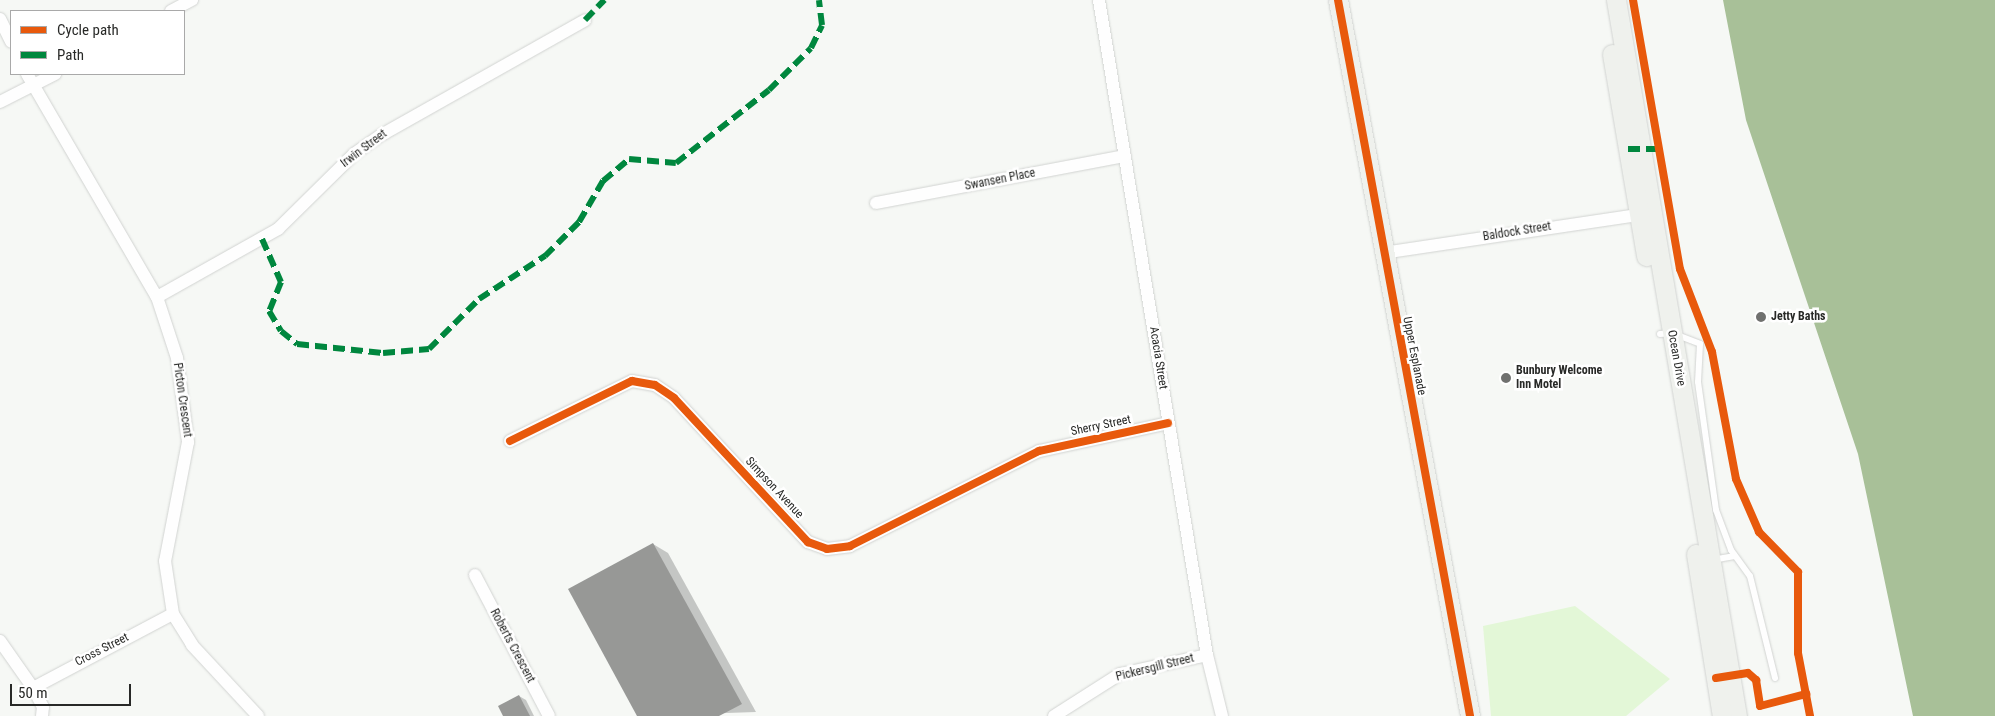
<!DOCTYPE html>
<html>
<head>
<meta charset="utf-8">
<style>
  body { margin:0 }
  #map { position:relative; width:1995px; height:716px; overflow:hidden; background:#f6f8f5; font-family:"Roboto Condensed",sans-serif }
  div>[style] { position:absolute }
  .green>* { inset:0; background:#e3f7d7 }
  .water>* { inset:0; background:#a8c098 }
  .shadow>* { inset:0; background:#0003 }
  .building>* { inset:0; background:#979896 }
  .roads { filter:drop-shadow(0 0 1px #d1d3d1) drop-shadow(0 0 1px #d1d3d1) }
  .lane>* { height:6px; margin:-3px; padding:0 3px; transform-origin:3px; border-radius:3px; background:#fefefe }
  .street>* { height:12px; margin:-6px; padding:0 6px; transform-origin:6px; border-radius:6px; background:#fefefe }
  .secondary>* { height:19px; margin:-9.5px; padding:0 9.5px; transform-origin:9.5px; border-radius:9.5px; background:#eff1ed }
  .quiet>* { height:6px; margin-top:-3px; transform-origin:0; background:repeating-linear-gradient(90deg,#00873e 0 12px,transparent 0 18px) }
  .cycleway>* { height:8px; margin:-4px; padding:0 4px; transform-origin:4px; border-radius:4px; background:#e8590c }
  .dots>* { width:14px; height:14px; translate:-50% -50%; box-sizing:border-box; border:2px solid #fff; border-radius:50% }
  span { translate:-50% -50%; white-space:nowrap; text-align:center; line-height:1.15; -webkit-text-stroke:5px #fff; paint-order:stroke }
  .street-label { font-size:12px; color:#282927 }
  .poi-label { font-size:12px; color:#282927; font-weight:700 }
  .left { translate:0 -50%; text-align:left }
  .legend { position:absolute; left:10px; top:10px; width:175px; height:65px; box-sizing:border-box; background:#fff; border:1px solid #a9a9a9; margin:0; padding:6px 9px; list-style:none; font-size:15px; color:#282927 }
  .legend li { display:flex; align-items:center; gap:10px; height:25px }
  .legend b { width:25px; border:1px solid #a9a9a9 }
  .scale { position:absolute; left:10px; top:684px; width:121px; height:22px; box-sizing:border-box; border:2px solid #282927; border-top:0; padding-left:6px; font-size:15px; line-height:18px; white-space:nowrap; color:#282927; -webkit-text-stroke:4px #fff; paint-order:stroke }
</style>
</head>
<body>
<div id="map">
  <div class="green">
    <i style="clip-path:polygon(1575px 606px,1670px 679px,1626px 716px,1491px 716px,1483px 626px)"></i>
  </div>
  <div class="water">
    <i style="clip-path:polygon(1723px 0,1995px 0,1995px 716px,1913px 716px,1858px 454px,1746px 120px)"></i>
  </div>
  <div class="shadow">
    <i style="clip-path:polygon(653px 544px,668px 553px,756px 712px,639px 716px)"></i>
    <i style="clip-path:polygon(519px 696px,526px 700px,534px 716px,505px 716px)"></i>
  </div>
  <div class="building">
    <i style="clip-path:polygon(653px 543px,742px 704px,719px 716px,637px 716px,568px 589px)"></i>
    <i style="clip-path:polygon(519px 695px,530px 716px,503px 716px,498px 706px)"></i>
  </div>
  <div class="roads">
    <div class="lane">
      <i style="left:1660px;top:334px;width:12px;rotate:-5deg"></i>
      <i style="left:1672px;top:333px;width:30px;rotate:21deg"></i>
      <i style="left:1700px;top:344px;width:38px;rotate:93deg"></i>
      <i style="left:1698px;top:382px;width:129px;rotate:82deg"></i>
      <i style="left:1716px;top:510px;width:43px;rotate:69.4deg"></i>
      <i style="left:1731px;top:550px;width:32px;rotate:54deg"></i>
      <i style="left:1750px;top:576px;width:105px;rotate:76.2deg"></i>
      <i style="left:1712px;top:560px;width:23px;rotate:-10deg"></i>
    </div>
    <div class="street">
      <i style="left:1099px;top:0;width:664px;rotate:80.64deg"></i>
      <i style="left:1207px;top:655px;width:63px;rotate:76.2deg"></i>
      <i style="left:171px;top:11px;width:24px;rotate:-28deg"></i>
      <i style="left:0;top:19px;width:25px;rotate:64deg"></i>
      <i style="left:27px;top:74px;width:258px;rotate:59.8deg"></i>
      <i style="left:157px;top:297px;width:64px;rotate:71.8deg"></i>
      <i style="left:177px;top:358px;width:85px;rotate:82.5deg"></i>
      <i style="left:188px;top:442px;width:121px;rotate:100.9deg"></i>
      <i style="left:165px;top:561px;width:54px;rotate:81.4deg"></i>
      <i style="left:173px;top:614px;width:36px;rotate:58deg"></i>
      <i style="left:192px;top:645px;width:97px;rotate:47.1deg"></i>
      <i style="left:0;top:102px;width:62px;rotate:-27deg"></i>
      <i style="left:876px;top:203px;width:253px;rotate:-10.7deg"></i>
      <i style="left:1383px;top:253px;width:265px;rotate:-8.5deg"></i>
      <i style="left:157px;top:297px;width:139px;rotate:-29.3deg"></i>
      <i style="left:278px;top:229px;width:107px;rotate:-44.6deg"></i>
      <i style="left:354px;top:154px;width:35px;rotate:-35deg"></i>
      <i style="left:383px;top:134px;width:232px;rotate:-29.4deg"></i>
      <i style="left:510px;top:441px;width:136px;rotate:-26.2deg"></i>
      <i style="left:632px;top:381px;width:23px;rotate:10deg"></i>
      <i style="left:655px;top:385px;width:23px;rotate:34deg"></i>
      <i style="left:674px;top:398px;width:197px;rotate:47.1deg"></i>
      <i style="left:808px;top:542px;width:20px;rotate:20deg"></i>
      <i style="left:827px;top:549px;width:23px;rotate:-7deg"></i>
      <i style="left:850px;top:546px;width:212px;rotate:-26.7deg"></i>
      <i style="left:1039px;top:451px;width:132px;rotate:-12.2deg"></i>
      <i style="left:475px;top:575px;width:159px;rotate:62.3deg"></i>
      <i style="left:0;top:641px;width:57px;rotate:54.9deg"></i>
      <i style="left:42px;top:716px;width:9px;rotate:-84deg"></i>
      <i style="left:43px;top:707px;width:21px;rotate:-118deg"></i>
      <i style="left:33px;top:688px;width:158px;rotate:-27.9deg"></i>
      <i style="left:1054px;top:716px;width:78px;rotate:-32.5deg"></i>
      <i style="left:1120px;top:674px;width:89px;rotate:-12.3deg"></i>
    </div>
    <div class="secondary">
      <i style="left:1338px;top:0;width:728px;rotate:79.55deg"></i>
      <i style="left:1616px;top:0;width:726px;rotate:80.41deg"></i>
      <i style="left:1612px;top:54px;width:205px;rotate:80.4deg"></i>
      <i style="left:1696px;top:554px;width:164px;rotate:80.9deg"></i>
    </div>
  </div>
  <div class="quiet">
    <i style="left:585px;top:20px;width:28px;rotate:-46deg"></i>
    <i style="left:1628px;top:149px;width:31px"></i>
    <i style="left:262px;top:239px;width:47px;rotate:66.2deg"></i>
    <i style="left:281px;top:282px;width:31px;rotate:112deg"></i>
    <i style="left:269px;top:311px;width:23px;rotate:59deg"></i>
    <i style="left:281px;top:331px;width:21px;rotate:39deg"></i>
    <i style="left:297px;top:344px;width:86px;rotate:6deg"></i>
    <i style="left:383px;top:353px;width:46px;rotate:-5deg"></i>
    <i style="left:429px;top:349px;width:71px;rotate:-45deg"></i>
    <i style="left:479px;top:299px;width:79px;rotate:-33.1deg"></i>
    <i style="left:545px;top:256px;width:48px;rotate:-45deg"></i>
    <i style="left:579px;top:222px;width:48px;rotate:-59.7deg"></i>
    <i style="left:603px;top:181px;width:34px;rotate:-40deg"></i>
    <i style="left:629px;top:159px;width:47px;rotate:4.9deg"></i>
    <i style="left:676px;top:163px;width:118px;rotate:-38.1deg"></i>
    <i style="left:769px;top:90px;width:59px;rotate:-45deg"></i>
    <i style="left:811px;top:48px;width:25px;rotate:-64deg"></i>
    <i style="left:822px;top:25px;width:25px;rotate:-97deg"></i>
  </div>
  <div class="cycleway">
    <i style="left:1338px;top:0;width:728px;rotate:79.55deg"></i>
    <i style="left:1633px;top:0;width:273px;rotate:80.1deg"></i>
    <i style="left:1680px;top:269px;width:89px;rotate:68.9deg"></i>
    <i style="left:1712px;top:352px;width:129px;rotate:79.3deg"></i>
    <i style="left:1736px;top:479px;width:58px;rotate:66.5deg"></i>
    <i style="left:1759px;top:532px;width:56px;rotate:45.7deg"></i>
    <i style="left:1798px;top:572px;width:81px;rotate:90deg"></i>
    <i style="left:1798px;top:653px;width:64px;rotate:79.2deg"></i>
    <i style="left:510px;top:441px;width:136px;rotate:-26.2deg"></i>
    <i style="left:632px;top:381px;width:23px;rotate:10deg"></i>
    <i style="left:655px;top:385px;width:23px;rotate:34deg"></i>
    <i style="left:674px;top:398px;width:197px;rotate:47.1deg"></i>
    <i style="left:808px;top:542px;width:20px;rotate:20deg"></i>
    <i style="left:827px;top:549px;width:23px;rotate:-7deg"></i>
    <i style="left:850px;top:546px;width:212px;rotate:-26.7deg"></i>
    <i style="left:1039px;top:451px;width:132px;rotate:-12.2deg"></i>
    <i style="left:1716px;top:678px;width:32px;rotate:-9deg"></i>
    <i style="left:1748px;top:673px;width:11px;rotate:41deg"></i>
    <i style="left:1756px;top:680px;width:26px;rotate:81deg"></i>
    <i style="left:1760px;top:706px;width:48px;rotate:-14.6deg"></i>
  </div>
  <div class="dots">
    <i style="left:1761px;top:317px;background:#70716f"></i>
    <i style="left:1506px;top:378px;background:#70716f"></i>
  </div>
  <div class="street-label">
    <span style="left:364px;top:149px;rotate:-37deg">Irwin Street</span>
    <span style="left:1000px;top:180px;rotate:-11deg">Swansen Place</span>
    <span style="left:1517px;top:232px;rotate:-9deg">Baldock Street</span>
    <span style="left:1414px;top:356px;rotate:79deg">Upper Esplanade</span>
    <span style="left:1158px;top:358px;rotate:81deg">Acacia Street</span>
    <span style="left:1676px;top:358px;rotate:80deg">Ocean Drive</span>
    <span style="left:182px;top:400px;rotate:82deg">Picton Crescent</span>
    <span style="left:1101px;top:426px;rotate:-12deg">Sherry Street</span>
    <span style="left:774px;top:488px;rotate:47deg">Simpson Avenue</span>
    <span style="left:512px;top:646px;rotate:62deg">Roberts Crescent</span>
    <span style="left:102px;top:650px;rotate:-27deg">Cross Street</span>
    <span style="left:1155px;top:668px;rotate:-14deg">Pickersgill Street</span>
  </div>
  <div class="poi-label">
    <span class="left" style="left:1771px;top:317px">Jetty Baths</span>
    <span class="left" style="left:1516px;top:378px">Bunbury Welcome<br>Inn Motel</span>
  </div>
  <ul class="legend">
  <li><b style="height:6px;background:#e8590c"></b>Cycle path</li>
  <li><b style="height:6px;background:#00873e"></b>Path</li>
  </ul>
  <div class="scale">50 m</div>
</div>
</body>
</html>
